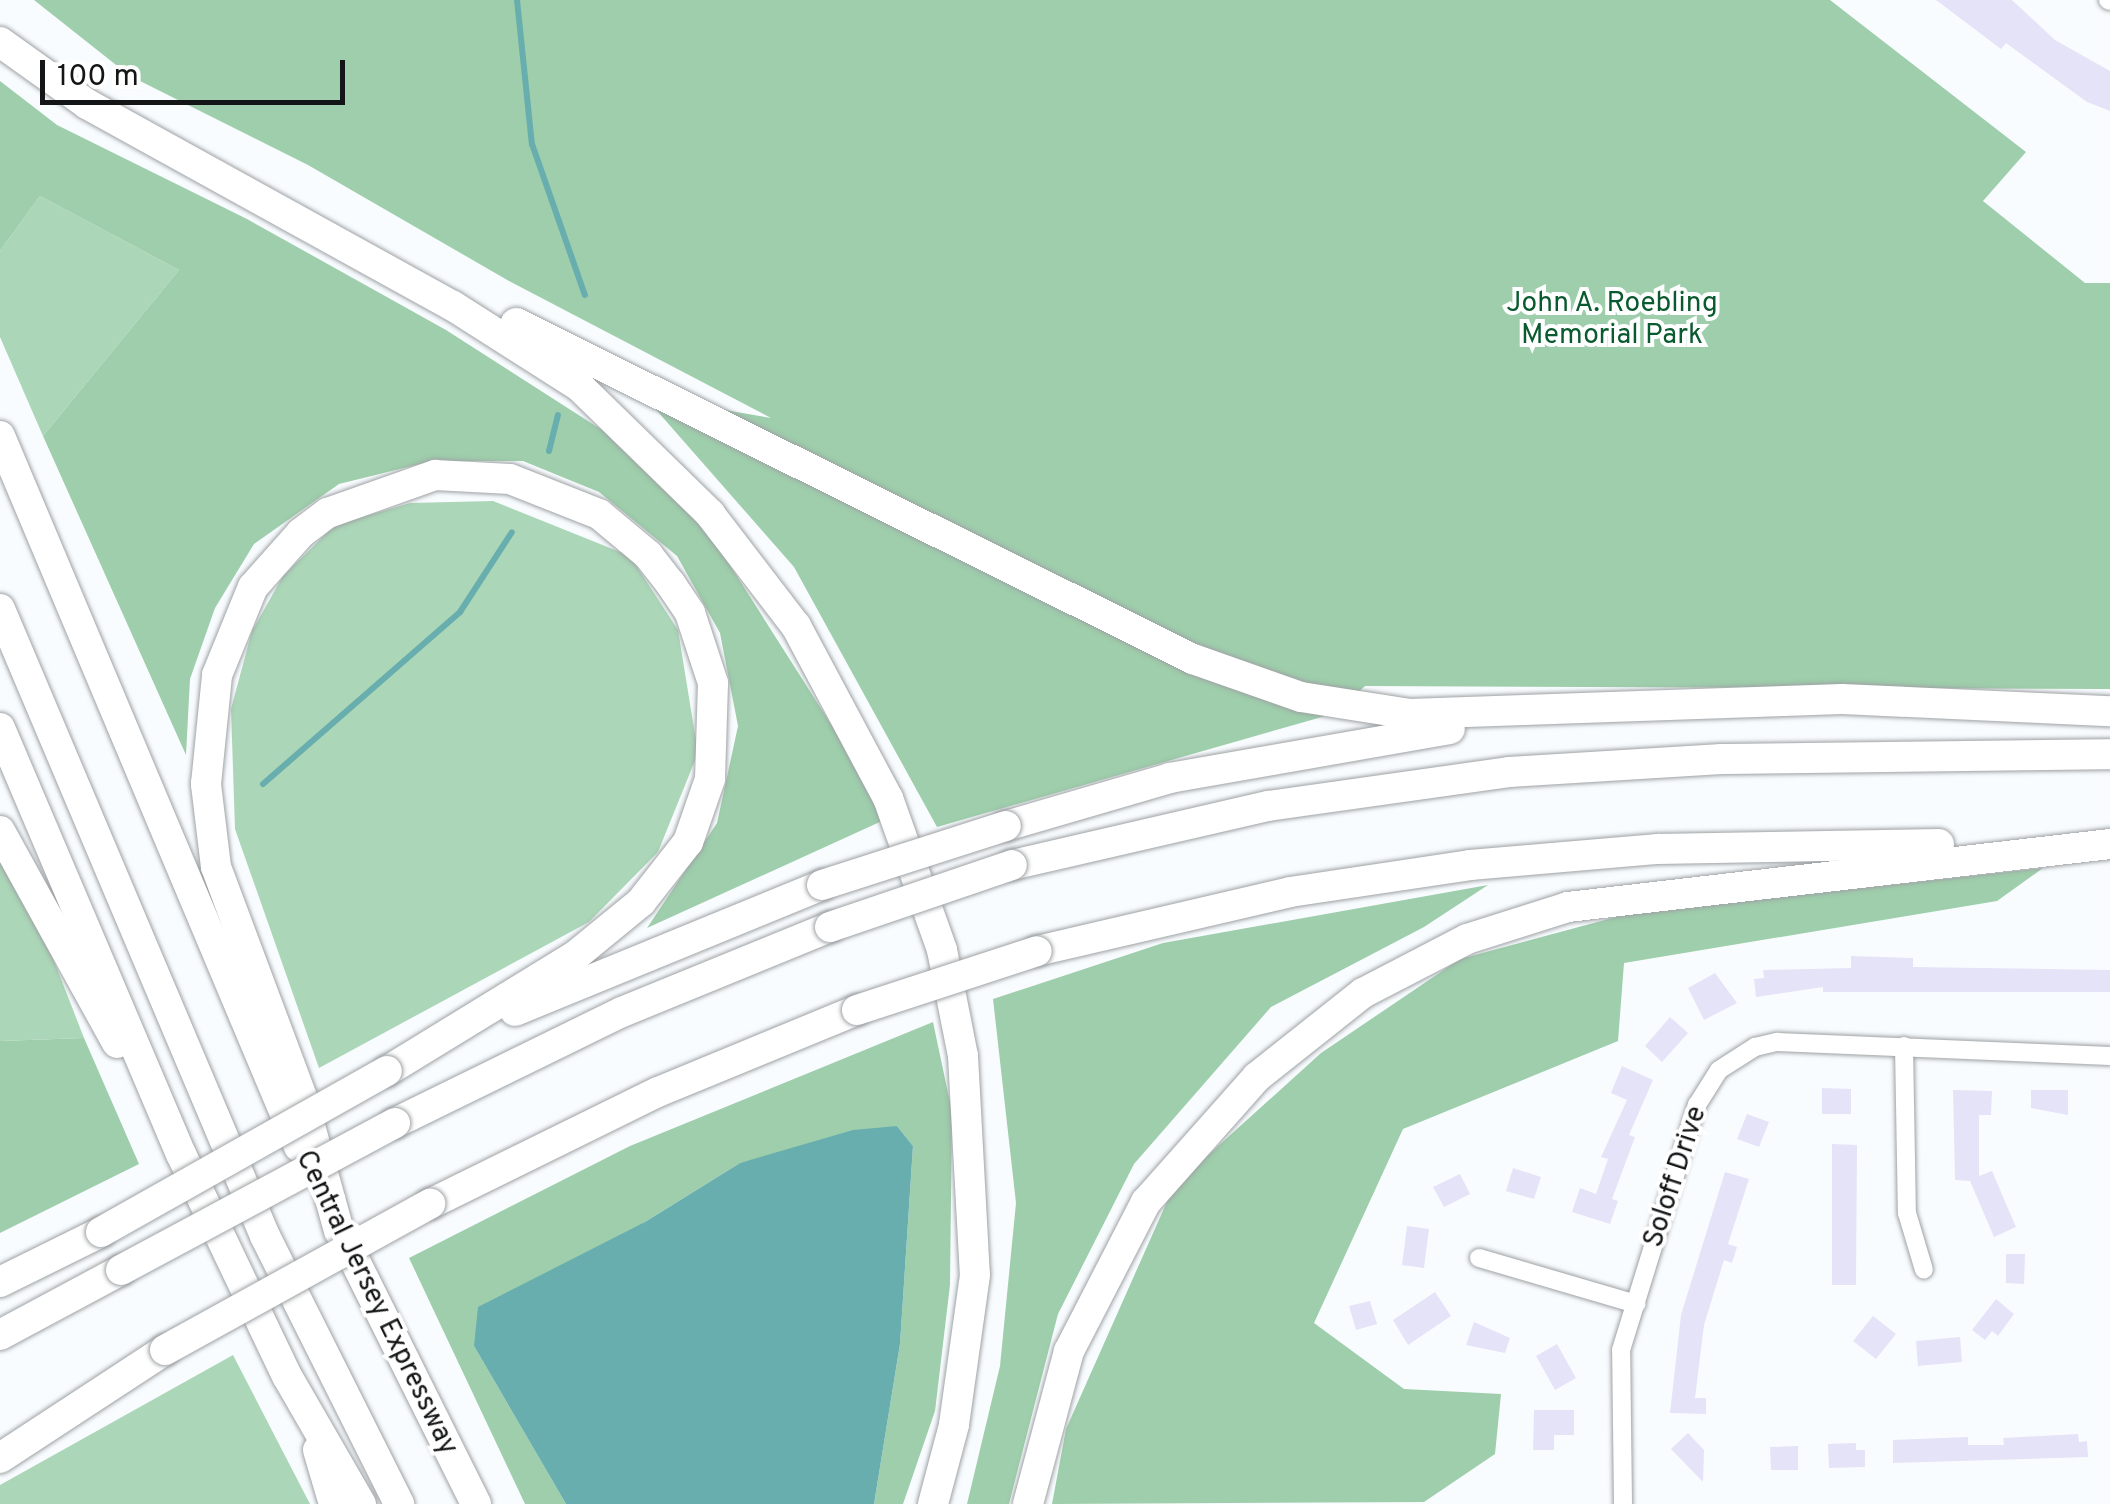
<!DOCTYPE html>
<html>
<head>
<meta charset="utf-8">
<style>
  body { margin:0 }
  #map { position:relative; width:2110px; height:1504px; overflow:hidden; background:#f9fcff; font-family:Overpass,sans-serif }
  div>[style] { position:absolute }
  .green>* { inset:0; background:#abd6b7 }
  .forest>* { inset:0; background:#9eceab }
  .water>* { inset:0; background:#68aeae }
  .stream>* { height:6px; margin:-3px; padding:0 3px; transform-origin:3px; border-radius:3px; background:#68aeae }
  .building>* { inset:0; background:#e5e3f8 }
  .roads { filter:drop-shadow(0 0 2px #9ea2a5) drop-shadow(0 0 2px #9ea2a5) }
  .street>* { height:18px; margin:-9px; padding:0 9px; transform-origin:9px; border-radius:9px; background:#fff }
  .highway>* { height:30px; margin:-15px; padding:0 15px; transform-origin:15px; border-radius:15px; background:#fff }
  .bridges { filter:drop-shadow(0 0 2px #9ea2a5) drop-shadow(0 0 2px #9ea2a5) }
  .highway-bridge>* { height:30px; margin:-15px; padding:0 15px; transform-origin:15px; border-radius:15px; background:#fff }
  span { translate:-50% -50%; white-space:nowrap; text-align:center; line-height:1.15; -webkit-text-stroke:8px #fff; paint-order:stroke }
  .park-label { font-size:28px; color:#0a5a2f }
  .street-label { font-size:28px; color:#141516 }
  .scale { position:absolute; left:40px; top:60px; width:305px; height:45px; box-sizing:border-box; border:5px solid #141516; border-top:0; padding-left:12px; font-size:30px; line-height:35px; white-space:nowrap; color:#141516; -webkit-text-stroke:8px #fff; paint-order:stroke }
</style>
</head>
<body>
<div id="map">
  <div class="green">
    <i style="clip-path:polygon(40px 196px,179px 270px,43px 436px,0 337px,0 251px)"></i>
    <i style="clip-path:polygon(493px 501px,630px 556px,678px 630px,698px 753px,658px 852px,589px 922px,319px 1068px,235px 829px,231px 709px,252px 631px,283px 576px,335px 525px,410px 503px)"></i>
    <i style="clip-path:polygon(0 822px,84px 1038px,0 1041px)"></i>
    <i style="clip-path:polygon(233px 1355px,310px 1504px,0 1504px,0 1485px)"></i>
  </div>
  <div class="forest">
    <i style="clip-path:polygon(34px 0,1830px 0,2026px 152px,1983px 201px,2085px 283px,2110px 283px,2110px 689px,1365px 686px,1336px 713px,937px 827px,794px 567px,644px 396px,771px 418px,509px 281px,308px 165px,130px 76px)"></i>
    <i style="clip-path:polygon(0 81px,57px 125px,247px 219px,446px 330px,602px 430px,705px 526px,855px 762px,882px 821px,647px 928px,717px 823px,738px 726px,720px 633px,677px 556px,599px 492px,523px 461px,432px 461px,339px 484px,254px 544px,215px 608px,190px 679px,186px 755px,43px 436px,179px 270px,40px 196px,0 251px)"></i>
    <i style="clip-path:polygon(2043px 868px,1997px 901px,1624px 963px,1618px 1041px,1403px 1129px,1314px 1323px,1404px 1389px,1501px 1394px,1495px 1454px,1424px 1502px,1052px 1504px,1066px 1429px,1174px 1186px,1321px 1053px,1460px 959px,1627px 914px)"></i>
    <i style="clip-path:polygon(1488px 885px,1424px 927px,1271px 1007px,1134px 1164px,1058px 1314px,1009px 1504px,967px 1504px,1000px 1366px,1016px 1203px,993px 999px,1163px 943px)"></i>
    <i style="clip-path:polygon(933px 1022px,952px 1112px,950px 1285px,935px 1411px,903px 1504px,874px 1504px,900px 1344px,913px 1146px,897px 1126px,740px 1163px,645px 1222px,474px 1346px,566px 1504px,525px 1504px,409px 1258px,630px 1146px)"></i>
    <i style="clip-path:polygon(84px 1038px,139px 1164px,0 1233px,0 1041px)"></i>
  </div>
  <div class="water">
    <i style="clip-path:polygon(897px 1126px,913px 1146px,900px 1344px,874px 1504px,566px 1504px,474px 1346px,478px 1307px,645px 1222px,740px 1163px,853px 1130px)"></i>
  </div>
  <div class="stream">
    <i style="left:517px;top:0;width:145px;rotate:84.1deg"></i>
    <i style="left:532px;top:144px;width:160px;rotate:70.7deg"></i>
    <i style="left:549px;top:451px;width:37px;rotate:-76deg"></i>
    <i style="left:263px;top:784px;width:262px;rotate:-41.1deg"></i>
    <i style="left:460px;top:612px;width:95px;rotate:-57deg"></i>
  </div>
  <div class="building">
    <i style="clip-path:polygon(1936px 0,2012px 0,2055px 40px,2110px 71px,2110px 111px,2087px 102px,2006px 43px,2001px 49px)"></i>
    <i style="clip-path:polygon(1851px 956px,1913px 958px,1913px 967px,2110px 970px,2110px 992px,1823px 992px,1823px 987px,1756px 997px,1754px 979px,1764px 978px,1763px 970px,1851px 968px)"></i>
    <i style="clip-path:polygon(1715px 973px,1737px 1003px,1704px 1020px,1688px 988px)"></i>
    <i style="clip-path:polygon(1670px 1017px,1688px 1033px,1662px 1062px,1645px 1046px)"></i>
    <i style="clip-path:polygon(1622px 1066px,1653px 1080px,1629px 1135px,1635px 1137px,1612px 1199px,1618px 1201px,1610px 1224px,1572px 1212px,1580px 1188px,1596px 1194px,1608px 1159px,1601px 1157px,1627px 1100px,1611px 1093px)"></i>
    <i style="clip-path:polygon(1822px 1088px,1851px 1089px,1851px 1114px,1822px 1114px)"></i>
    <i style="clip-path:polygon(1953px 1090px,1992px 1091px,1991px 1115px,1979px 1115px,1979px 1176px,1992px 1171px,2016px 1227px,1994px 1237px,1970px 1181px,1955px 1180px)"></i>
    <i style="clip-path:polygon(2031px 1090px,2068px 1090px,2068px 1115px,2031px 1108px)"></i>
    <i style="clip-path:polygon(1747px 1114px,1769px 1122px,1759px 1147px,1737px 1139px)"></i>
    <i style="clip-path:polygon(1832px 1144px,1857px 1145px,1856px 1285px,1832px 1285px)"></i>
    <i style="clip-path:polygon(1513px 1168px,1541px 1177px,1534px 1199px,1506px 1191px)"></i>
    <i style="clip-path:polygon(1725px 1172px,1749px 1179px,1728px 1244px,1737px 1247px,1732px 1263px,1724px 1260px,1704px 1325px,1695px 1398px,1706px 1398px,1706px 1414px,1670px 1413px,1681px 1315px)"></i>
    <i style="clip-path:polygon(1460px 1174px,1470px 1194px,1444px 1207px,1433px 1187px)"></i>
    <i style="clip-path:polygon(1407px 1226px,1429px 1229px,1424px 1268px,1402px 1265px)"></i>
    <i style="clip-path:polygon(2006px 1254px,2025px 1254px,2024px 1284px,2006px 1283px)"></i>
    <i style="clip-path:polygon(1435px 1292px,1451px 1316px,1408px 1345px,1393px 1320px)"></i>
    <i style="clip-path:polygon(1996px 1299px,2014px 1314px,1998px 1336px,1992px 1331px,1985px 1340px,1972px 1330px)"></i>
    <i style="clip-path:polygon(1370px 1301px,1377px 1324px,1356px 1330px,1349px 1306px)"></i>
    <i style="clip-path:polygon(1873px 1316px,1896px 1334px,1876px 1359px,1853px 1341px)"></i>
    <i style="clip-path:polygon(1474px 1322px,1510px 1338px,1505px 1353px,1466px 1345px)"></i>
    <i style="clip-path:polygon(1960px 1337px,1962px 1362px,1918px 1366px,1916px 1341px)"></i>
    <i style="clip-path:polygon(1557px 1344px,1576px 1378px,1555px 1390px,1536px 1356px)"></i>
    <i style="clip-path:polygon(1534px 1410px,1574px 1410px,1574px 1435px,1554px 1435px,1554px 1450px,1533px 1450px)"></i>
    <i style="clip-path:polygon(1688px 1433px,1704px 1450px,1703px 1482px,1671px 1449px)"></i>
    <i style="clip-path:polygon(2078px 1434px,2079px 1442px,2087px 1441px,2088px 1457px,1893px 1463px,1893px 1440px,1968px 1437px,1968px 1445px,2004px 1445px,2003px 1438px)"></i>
    <i style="clip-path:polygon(1856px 1443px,1856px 1450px,1865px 1450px,1865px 1467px,1829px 1468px,1828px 1444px)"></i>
    <i style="clip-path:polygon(1798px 1446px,1798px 1470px,1771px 1470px,1770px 1447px)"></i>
  </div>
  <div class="roads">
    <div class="street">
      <i style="left:2108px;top:0;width:2px;rotate:27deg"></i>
      <i style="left:1904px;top:1046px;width:167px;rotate:89deg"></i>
      <i style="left:1907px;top:1213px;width:59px;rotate:73.4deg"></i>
      <i style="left:1479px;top:1258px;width:164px;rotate:16.3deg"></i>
      <i style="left:1623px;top:1504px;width:154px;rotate:-90.7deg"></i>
      <i style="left:1621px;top:1350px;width:257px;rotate:-72.8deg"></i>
      <i style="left:1697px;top:1105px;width:41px;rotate:-57.8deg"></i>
      <i style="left:1719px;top:1070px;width:43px;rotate:-32.6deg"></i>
      <i style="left:1755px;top:1047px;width:23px;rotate:-13deg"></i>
      <i style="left:1777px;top:1042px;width:333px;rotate:2.4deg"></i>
    </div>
    <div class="highway">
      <i style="left:0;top:42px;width:107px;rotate:35.5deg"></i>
      <i style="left:87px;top:104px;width:418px;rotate:28.9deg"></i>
      <i style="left:453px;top:306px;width:151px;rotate:32.5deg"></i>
      <i style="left:580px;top:387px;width:182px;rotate:44.3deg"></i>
      <i style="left:710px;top:514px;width:141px;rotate:52.5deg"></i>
      <i style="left:796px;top:626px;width:195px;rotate:61.9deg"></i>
      <i style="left:888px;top:798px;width:161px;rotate:70.4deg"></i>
      <i style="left:942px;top:950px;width:108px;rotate:78.8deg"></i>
      <i style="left:963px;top:1056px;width:219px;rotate:86.9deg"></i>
      <i style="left:975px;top:1275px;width:151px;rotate:98deg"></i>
      <i style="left:954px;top:1425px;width:82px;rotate:104.9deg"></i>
      <i style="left:516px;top:323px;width:756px;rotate:26.4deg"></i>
      <i style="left:1193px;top:659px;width:114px;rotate:19.4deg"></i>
      <i style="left:1301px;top:697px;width:109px;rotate:8.9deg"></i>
      <i style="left:1409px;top:714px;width:433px;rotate:-2deg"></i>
      <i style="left:1842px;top:699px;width:268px;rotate:2.6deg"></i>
      <i style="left:0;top:436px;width:771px;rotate:67.19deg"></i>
      <i style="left:0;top:609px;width:681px;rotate:67.09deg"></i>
      <i style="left:265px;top:1236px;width:300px;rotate:63.4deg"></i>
      <i style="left:0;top:728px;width:463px;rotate:67deg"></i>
      <i style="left:181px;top:1154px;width:246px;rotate:64.5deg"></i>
      <i style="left:287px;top:1376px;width:148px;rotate:60deg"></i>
      <i style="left:1006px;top:826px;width:171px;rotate:-16.3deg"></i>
      <i style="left:1170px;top:778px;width:284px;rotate:-9.9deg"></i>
      <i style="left:0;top:831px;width:242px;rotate:61.1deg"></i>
      <i style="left:1012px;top:865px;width:263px;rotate:-13deg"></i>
      <i style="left:1268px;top:806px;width:243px;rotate:-8deg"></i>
      <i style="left:1509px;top:772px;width:213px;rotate:-3.5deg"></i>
      <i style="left:1722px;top:759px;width:388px;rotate:-0.7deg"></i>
      <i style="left:1037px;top:951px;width:260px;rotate:-13.1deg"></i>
      <i style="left:1290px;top:892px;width:182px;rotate:-8.5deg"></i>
      <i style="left:1470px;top:865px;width:189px;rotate:-4.9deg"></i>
      <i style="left:1658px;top:849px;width:281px;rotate:-1deg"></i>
      <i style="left:515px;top:1011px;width:332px;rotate:-22.3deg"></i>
      <i style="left:395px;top:1123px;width:253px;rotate:-26.1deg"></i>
      <i style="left:622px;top:1012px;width:225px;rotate:-22.2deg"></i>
      <i style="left:430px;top:1204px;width:254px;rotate:-26.2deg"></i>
      <i style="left:658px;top:1092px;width:215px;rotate:-22.4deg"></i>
      <i style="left:339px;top:1229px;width:307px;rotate:63.5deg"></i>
      <i style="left:339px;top:1231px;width:139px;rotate:-105.4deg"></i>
      <i style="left:302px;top:1097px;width:246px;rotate:-110.5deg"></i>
      <i style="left:216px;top:867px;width:84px;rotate:-96.9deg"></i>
      <i style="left:206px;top:784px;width:110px;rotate:-84.2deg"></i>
      <i style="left:217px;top:675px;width:95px;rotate:-67.8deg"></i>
      <i style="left:253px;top:587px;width:72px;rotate:-48.4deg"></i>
      <i style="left:301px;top:533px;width:34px;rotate:-37deg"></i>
      <i style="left:328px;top:513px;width:114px;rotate:-19.6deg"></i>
      <i style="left:435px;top:475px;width:75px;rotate:3.1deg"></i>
      <i style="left:510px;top:479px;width:96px;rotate:21.5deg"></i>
      <i style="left:599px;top:514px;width:64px;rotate:39.9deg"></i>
      <i style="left:648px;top:555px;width:36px;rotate:52deg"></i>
      <i style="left:670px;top:583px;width:36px;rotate:56deg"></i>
      <i style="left:690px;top:613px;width:74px;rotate:71.8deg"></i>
      <i style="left:713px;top:683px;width:96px;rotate:91.8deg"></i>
      <i style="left:710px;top:779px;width:67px;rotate:109.2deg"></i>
      <i style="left:688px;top:842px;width:76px;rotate:128.1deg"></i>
      <i style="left:641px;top:902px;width:85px;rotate:140.7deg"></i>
      <i style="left:575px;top:956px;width:220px;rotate:148.5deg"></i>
      <i style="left:0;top:1282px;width:113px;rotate:-26.3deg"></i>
      <i style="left:0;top:1335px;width:137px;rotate:-28.2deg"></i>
      <i style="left:318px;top:1450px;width:56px;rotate:73.5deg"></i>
      <i style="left:0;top:1458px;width:197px;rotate:-33.2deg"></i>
      <i style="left:1028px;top:1504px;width:158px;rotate:-75deg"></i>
      <i style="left:1069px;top:1351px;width:168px;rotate:-62.7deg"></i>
      <i style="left:1146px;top:1202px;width:167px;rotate:-48.4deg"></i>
      <i style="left:1257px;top:1077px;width:135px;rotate:-38.4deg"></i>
      <i style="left:1363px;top:993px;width:117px;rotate:-27.4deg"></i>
      <i style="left:1467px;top:939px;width:106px;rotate:-17.6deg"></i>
      <i style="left:1568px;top:907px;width:546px;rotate:-6.63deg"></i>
    </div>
  </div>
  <div class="bridges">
    <div class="highway-bridge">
      <i style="left:822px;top:885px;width:193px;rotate:-17.8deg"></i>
      <i style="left:830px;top:927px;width:192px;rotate:-18.8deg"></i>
      <i style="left:857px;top:1010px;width:189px;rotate:-18.1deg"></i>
      <i style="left:101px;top:1232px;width:328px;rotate:-29.4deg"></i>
      <i style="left:121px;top:1270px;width:311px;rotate:-28.2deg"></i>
      <i style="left:165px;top:1350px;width:303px;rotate:-28.9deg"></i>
    </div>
  </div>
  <div class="park-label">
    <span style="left:1612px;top:320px">John A. Roebling<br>Memorial Park</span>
  </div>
  <div class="street-label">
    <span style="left:1676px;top:1177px;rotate:-72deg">Soloff Drive</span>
    <span style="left:376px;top:1303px;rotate:64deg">Central Jersey Expressway</span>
  </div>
  <div class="scale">100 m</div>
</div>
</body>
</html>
